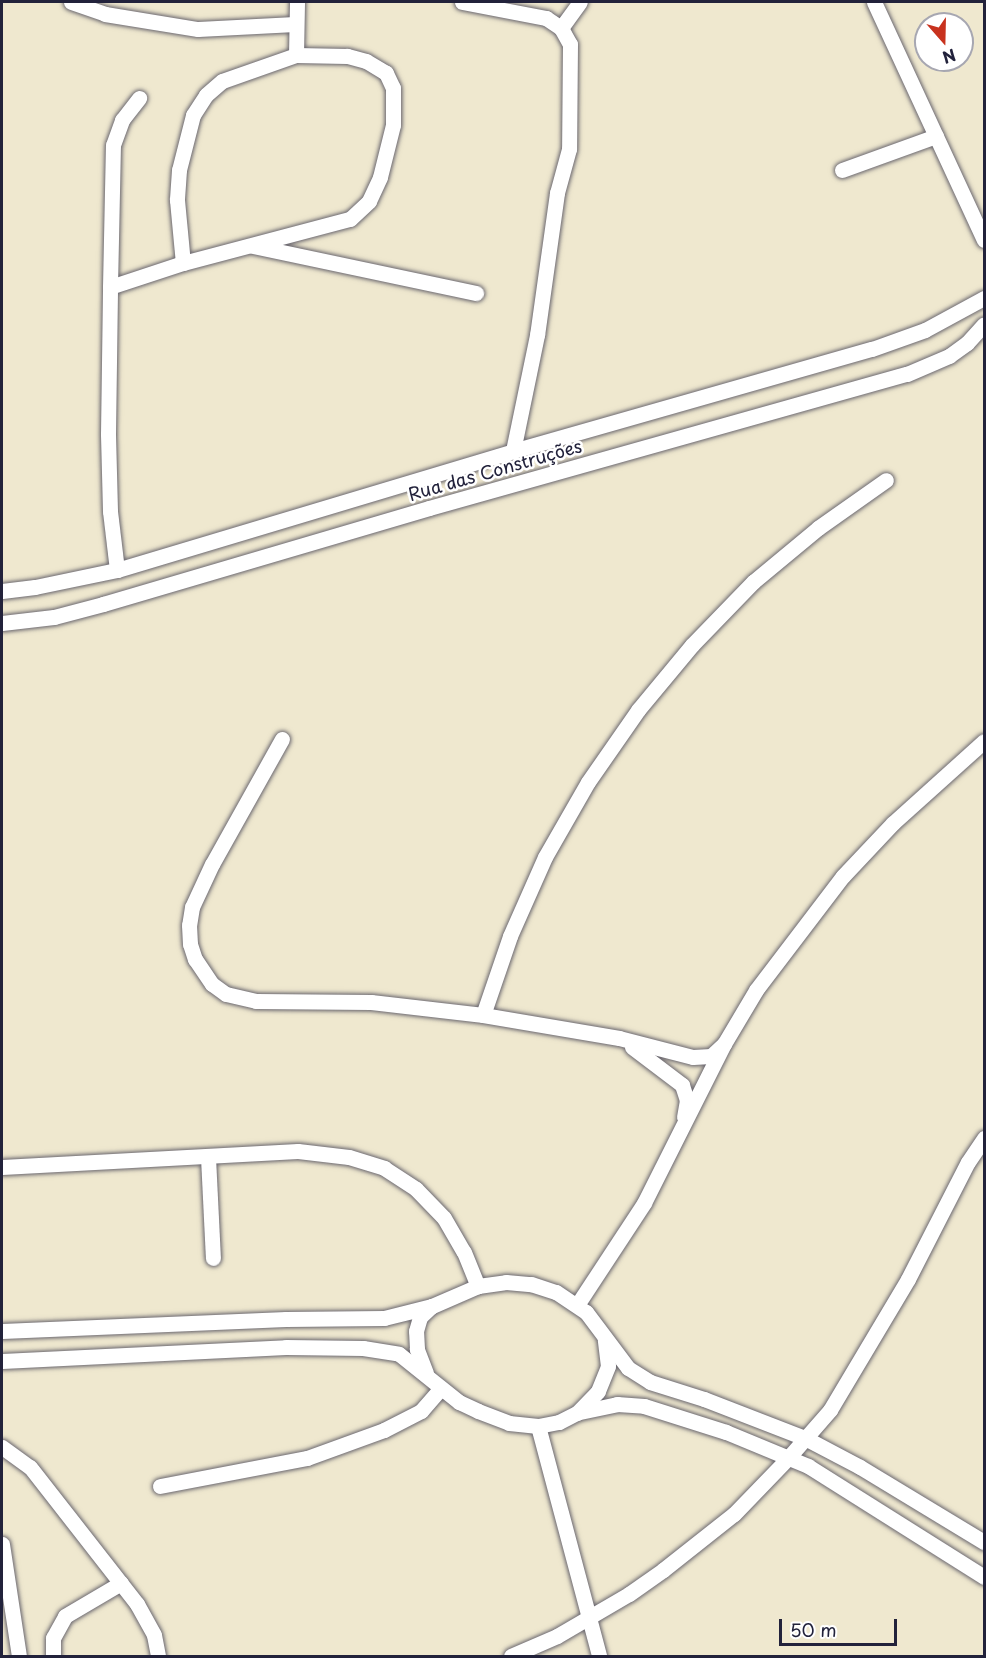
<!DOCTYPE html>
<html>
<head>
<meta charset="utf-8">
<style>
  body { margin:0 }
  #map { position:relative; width:986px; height:1658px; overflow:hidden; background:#efe8cf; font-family:"Playpen Sans",sans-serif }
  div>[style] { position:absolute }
  .roads { filter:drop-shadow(0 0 2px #6a676f) drop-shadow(0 0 2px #6a676f) }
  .minor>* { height:15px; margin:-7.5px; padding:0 7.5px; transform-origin:7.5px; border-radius:7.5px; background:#fff }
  span { translate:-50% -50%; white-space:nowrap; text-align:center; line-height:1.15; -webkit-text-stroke:5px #fff; paint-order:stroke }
  .street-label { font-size:18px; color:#22223b }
  .frame { position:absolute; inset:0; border:3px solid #22223b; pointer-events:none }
  .north { position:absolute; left:914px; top:12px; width:60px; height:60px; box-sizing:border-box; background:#fff; border:2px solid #a7a7b1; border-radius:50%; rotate:160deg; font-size:16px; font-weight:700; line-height:24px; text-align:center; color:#22223b }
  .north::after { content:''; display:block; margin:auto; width:21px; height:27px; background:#c8321e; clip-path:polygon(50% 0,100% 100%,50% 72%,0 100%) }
  .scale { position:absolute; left:779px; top:1619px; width:118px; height:27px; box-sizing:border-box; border:3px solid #22223b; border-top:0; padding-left:8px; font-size:18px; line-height:21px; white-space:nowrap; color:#22223b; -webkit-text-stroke:4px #fff; paint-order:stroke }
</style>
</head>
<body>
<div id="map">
  <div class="roads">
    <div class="minor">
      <i style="left:71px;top:2px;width:36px;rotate:19deg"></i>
      <i style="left:105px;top:14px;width:94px;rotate:9.2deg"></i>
      <i style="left:198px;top:29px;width:97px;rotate:-3deg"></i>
      <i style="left:462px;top:2px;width:86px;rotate:10.8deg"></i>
      <i style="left:546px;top:18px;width:18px;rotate:34deg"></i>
      <i style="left:561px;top:28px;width:18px;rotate:61deg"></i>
      <i style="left:570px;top:44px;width:105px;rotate:90.5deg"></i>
      <i style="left:569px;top:149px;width:46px;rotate:105.3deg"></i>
      <i style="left:557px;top:193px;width:143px;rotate:98deg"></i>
      <i style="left:537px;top:335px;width:118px;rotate:101.7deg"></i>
      <i style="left:874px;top:2px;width:262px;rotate:65.2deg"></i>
      <i style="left:561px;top:28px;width:32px;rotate:-54deg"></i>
      <i style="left:296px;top:55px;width:53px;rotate:-88.9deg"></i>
      <i style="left:842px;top:170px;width:100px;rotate:-19.9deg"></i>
      <i style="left:253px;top:246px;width:228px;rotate:11.9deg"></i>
      <i style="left:110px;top:287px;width:142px;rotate:-88.8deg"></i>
      <i style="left:113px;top:145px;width:27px;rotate:-70deg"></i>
      <i style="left:122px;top:120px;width:28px;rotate:-52deg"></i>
      <i style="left:117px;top:570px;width:59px;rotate:-96.8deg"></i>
      <i style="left:110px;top:511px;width:77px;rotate:-91.5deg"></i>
      <i style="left:108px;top:434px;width:147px;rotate:-89.2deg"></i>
      <i style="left:110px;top:287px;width:77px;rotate:-18.2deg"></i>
      <i style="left:183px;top:263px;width:173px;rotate:-14.8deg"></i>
      <i style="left:350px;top:219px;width:26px;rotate:-43deg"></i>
      <i style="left:369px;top:201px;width:26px;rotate:-65deg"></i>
      <i style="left:380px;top:177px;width:54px;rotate:-76deg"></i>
      <i style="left:393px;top:125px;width:37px;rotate:-90deg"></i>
      <i style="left:393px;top:88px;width:17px;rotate:-115deg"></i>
      <i style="left:386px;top:73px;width:23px;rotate:-149deg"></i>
      <i style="left:366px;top:61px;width:20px;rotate:-165deg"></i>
      <i style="left:347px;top:56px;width:51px;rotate:-178.9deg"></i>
      <i style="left:296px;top:55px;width:78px;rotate:160.6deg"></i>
      <i style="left:222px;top:81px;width:21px;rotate:139deg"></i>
      <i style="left:206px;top:95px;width:24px;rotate:123deg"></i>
      <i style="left:193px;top:115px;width:57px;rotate:104.3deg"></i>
      <i style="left:179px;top:170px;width:30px;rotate:94deg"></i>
      <i style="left:177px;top:200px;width:63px;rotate:84.6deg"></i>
      <i style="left:2px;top:591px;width:33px;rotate:-7deg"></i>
      <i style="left:35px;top:587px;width:84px;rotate:-11.7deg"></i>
      <i style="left:117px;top:570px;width:413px;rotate:-16.7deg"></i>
      <i style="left:513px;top:451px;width:373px;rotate:-15.9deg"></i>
      <i style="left:872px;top:349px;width:56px;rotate:-19.7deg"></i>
      <i style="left:925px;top:330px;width:67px;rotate:-28.5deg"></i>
      <i style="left:2px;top:623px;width:52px;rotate:-6.6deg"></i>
      <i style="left:54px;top:617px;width:51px;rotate:-14.9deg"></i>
      <i style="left:103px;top:604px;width:340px;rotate:-16.4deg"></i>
      <i style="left:429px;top:508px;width:496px;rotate:-15.7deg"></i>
      <i style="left:907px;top:374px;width:46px;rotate:-23.2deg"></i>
      <i style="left:949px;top:356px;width:22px;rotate:-36deg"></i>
      <i style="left:967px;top:343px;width:25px;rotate:-48deg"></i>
      <i style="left:282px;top:739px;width:143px;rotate:119.2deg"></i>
      <i style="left:212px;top:864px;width:47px;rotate:114.9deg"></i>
      <i style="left:192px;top:907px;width:18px;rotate:99deg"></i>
      <i style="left:189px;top:925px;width:19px;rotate:87deg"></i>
      <i style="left:190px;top:944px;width:16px;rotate:72deg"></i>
      <i style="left:195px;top:959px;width:30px;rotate:56deg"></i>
      <i style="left:212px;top:984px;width:17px;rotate:36deg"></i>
      <i style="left:226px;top:994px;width:31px;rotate:13deg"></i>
      <i style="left:256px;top:1001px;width:115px;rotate:0.5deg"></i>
      <i style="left:371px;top:1002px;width:113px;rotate:6.6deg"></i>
      <i style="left:483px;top:1015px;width:138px;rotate:9.6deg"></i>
      <i style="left:619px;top:1038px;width:76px;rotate:14.4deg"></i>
      <i style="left:693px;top:1057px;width:18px;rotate:-3deg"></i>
      <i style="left:711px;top:1056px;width:18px;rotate:-43deg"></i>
      <i style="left:483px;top:1015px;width:83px;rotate:-71.1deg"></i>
      <i style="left:510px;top:936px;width:86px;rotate:-66.1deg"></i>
      <i style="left:545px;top:857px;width:86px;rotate:-60.2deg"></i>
      <i style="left:588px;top:782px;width:88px;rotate:-55.2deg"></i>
      <i style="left:638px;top:710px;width:85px;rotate:-50.3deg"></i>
      <i style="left:692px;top:645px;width:88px;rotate:-45.9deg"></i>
      <i style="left:753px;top:582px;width:85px;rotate:-39.7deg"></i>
      <i style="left:818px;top:528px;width:83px;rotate:-35.2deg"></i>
      <i style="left:632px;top:1047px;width:63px;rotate:37.2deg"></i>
      <i style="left:682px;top:1085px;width:16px;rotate:72deg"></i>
      <i style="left:687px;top:1100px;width:17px;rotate:100deg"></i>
      <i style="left:208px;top:1157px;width:101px;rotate:87.2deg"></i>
      <i style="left:2px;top:1167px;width:296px;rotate:-3.1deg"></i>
      <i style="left:298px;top:1151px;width:51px;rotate:6.7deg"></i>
      <i style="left:349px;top:1157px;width:37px;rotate:17deg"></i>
      <i style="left:384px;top:1168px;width:38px;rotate:33deg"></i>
      <i style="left:416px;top:1189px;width:40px;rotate:46deg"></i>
      <i style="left:444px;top:1218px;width:39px;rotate:60deg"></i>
      <i style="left:464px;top:1252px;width:37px;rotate:68deg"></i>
      <i style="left:577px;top:1305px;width:122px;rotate:-56.7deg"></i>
      <i style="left:644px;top:1203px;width:178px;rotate:-63.3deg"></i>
      <i style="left:724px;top:1044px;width:63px;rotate:-59.3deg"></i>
      <i style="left:756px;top:990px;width:143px;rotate:-52.7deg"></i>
      <i style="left:843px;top:876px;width:73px;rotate:-46.7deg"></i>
      <i style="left:893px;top:823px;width:122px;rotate:-42deg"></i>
      <i style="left:2px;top:1331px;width:284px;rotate:-2.4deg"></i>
      <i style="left:286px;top:1319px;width:98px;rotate:-0.6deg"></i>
      <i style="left:384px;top:1318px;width:49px;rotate:-14deg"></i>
      <i style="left:432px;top:1306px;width:50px;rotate:-23.5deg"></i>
      <i style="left:478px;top:1286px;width:28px;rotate:-8deg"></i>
      <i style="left:506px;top:1282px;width:25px;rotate:5deg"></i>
      <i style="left:531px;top:1284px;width:26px;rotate:18deg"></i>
      <i style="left:556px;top:1292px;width:36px;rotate:34deg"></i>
      <i style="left:586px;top:1312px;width:70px;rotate:53.1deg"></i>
      <i style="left:628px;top:1368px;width:26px;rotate:32deg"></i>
      <i style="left:650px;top:1382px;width:57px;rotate:17.5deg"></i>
      <i style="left:704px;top:1399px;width:108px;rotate:21.1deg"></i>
      <i style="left:805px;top:1438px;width:62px;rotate:27.8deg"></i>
      <i style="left:860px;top:1467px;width:145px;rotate:31.2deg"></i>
      <i style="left:2px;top:1361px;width:284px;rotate:-2.8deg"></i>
      <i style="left:286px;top:1347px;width:77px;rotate:0.7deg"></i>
      <i style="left:363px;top:1348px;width:36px;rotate:9deg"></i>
      <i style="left:399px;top:1354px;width:77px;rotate:38.7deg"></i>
      <i style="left:459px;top:1402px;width:21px;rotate:25deg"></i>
      <i style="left:478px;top:1411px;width:33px;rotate:21deg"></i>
      <i style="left:509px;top:1423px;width:29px;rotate:6deg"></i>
      <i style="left:538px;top:1426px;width:21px;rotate:-11deg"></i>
      <i style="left:559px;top:1422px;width:20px;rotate:-27deg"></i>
      <i style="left:577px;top:1413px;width:30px;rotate:-46deg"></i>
      <i style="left:598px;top:1391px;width:27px;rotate:-68deg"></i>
      <i style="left:608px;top:1366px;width:26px;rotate:-97deg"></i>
      <i style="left:426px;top:1373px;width:26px;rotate:-111deg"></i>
      <i style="left:417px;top:1349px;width:18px;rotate:-93deg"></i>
      <i style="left:416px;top:1331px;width:15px;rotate:-74deg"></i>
      <i style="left:420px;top:1317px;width:16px;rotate:-43deg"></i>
      <i style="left:580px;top:1412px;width:38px;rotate:-12deg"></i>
      <i style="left:617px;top:1404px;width:27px;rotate:4deg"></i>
      <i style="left:644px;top:1406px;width:86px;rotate:17.6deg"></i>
      <i style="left:726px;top:1432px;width:89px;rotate:22.5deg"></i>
      <i style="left:808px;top:1466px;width:208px;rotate:32.2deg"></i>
      <i style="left:538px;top:1426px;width:238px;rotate:75.1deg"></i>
      <i style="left:2px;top:1447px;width:34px;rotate:36deg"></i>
      <i style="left:30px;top:1467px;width:174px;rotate:52deg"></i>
      <i style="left:137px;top:1604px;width:35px;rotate:61deg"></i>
      <i style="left:154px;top:1635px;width:21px;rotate:79deg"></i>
      <i style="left:160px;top:1486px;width:150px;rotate:-10.8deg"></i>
      <i style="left:307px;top:1458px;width:82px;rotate:-20deg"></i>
      <i style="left:384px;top:1430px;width:42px;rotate:-27.2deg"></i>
      <i style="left:421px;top:1411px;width:30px;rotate:-49deg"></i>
      <i style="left:2px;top:1544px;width:113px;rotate:81.4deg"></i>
      <i style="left:53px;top:1656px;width:18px;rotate:-90deg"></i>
      <i style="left:53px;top:1638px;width:25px;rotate:-61deg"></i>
      <i style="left:65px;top:1616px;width:65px;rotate:-30.5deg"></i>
      <i style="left:511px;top:1656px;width:50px;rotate:-23.5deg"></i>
      <i style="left:557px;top:1636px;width:83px;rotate:-30.3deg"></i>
      <i style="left:629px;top:1594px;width:42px;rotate:-35.2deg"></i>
      <i style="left:663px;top:1570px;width:90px;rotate:-38.3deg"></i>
      <i style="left:734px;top:1514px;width:78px;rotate:-46deg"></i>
      <i style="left:788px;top:1458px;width:64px;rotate:-48.8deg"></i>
      <i style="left:830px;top:1410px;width:152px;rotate:-59.2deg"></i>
      <i style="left:908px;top:1279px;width:131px;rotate:-62.9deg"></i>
      <i style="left:968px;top:1162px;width:29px;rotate:-56deg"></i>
    </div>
  </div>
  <div class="street-label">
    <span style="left:495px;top:470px;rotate:-16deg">Rua das Construções</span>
  </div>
  <div class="frame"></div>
  <div class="north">N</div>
  <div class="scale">50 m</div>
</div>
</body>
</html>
